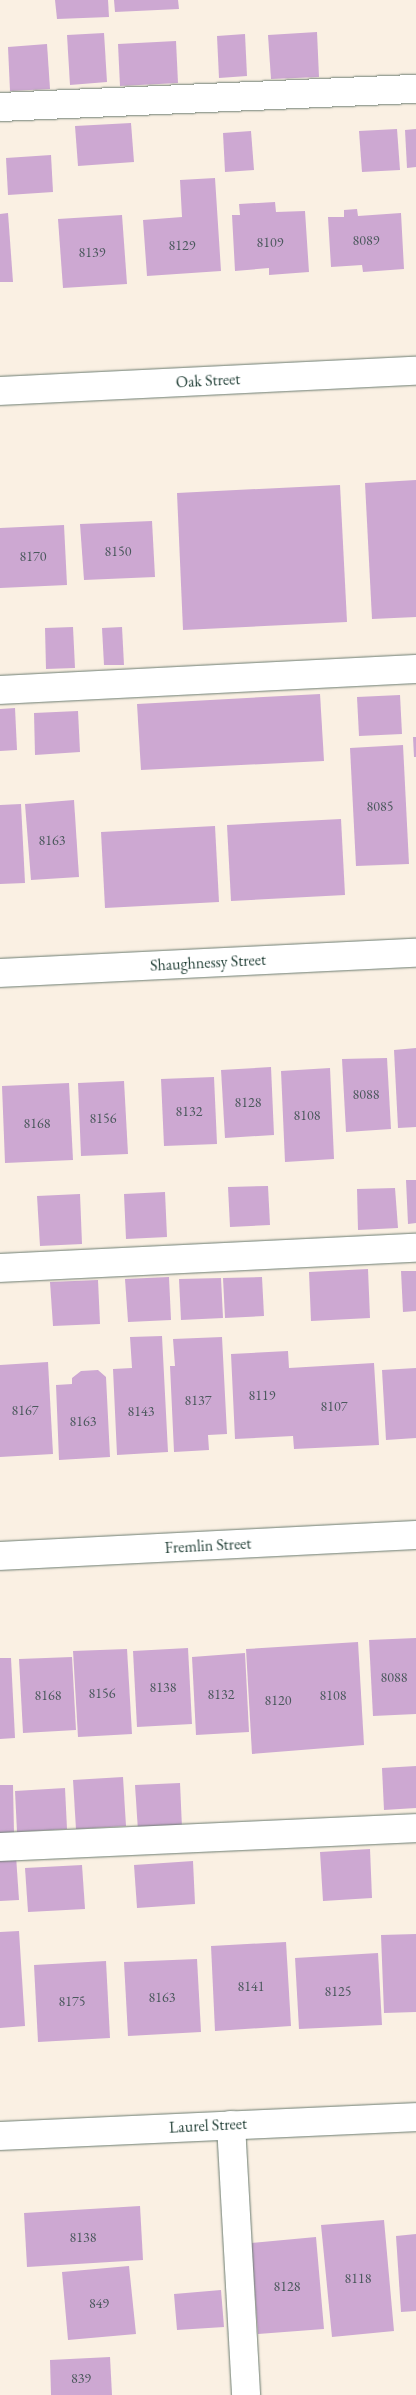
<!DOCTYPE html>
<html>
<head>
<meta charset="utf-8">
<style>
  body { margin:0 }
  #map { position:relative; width:416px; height:2395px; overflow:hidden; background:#faf0e3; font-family:"EB Garamond",serif }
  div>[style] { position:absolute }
  .building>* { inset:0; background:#cda8d2 }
  .roads { filter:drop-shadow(0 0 1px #6c7c71) drop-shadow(0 0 1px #6c7c71) }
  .minor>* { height:28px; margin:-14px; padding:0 14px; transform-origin:14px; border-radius:14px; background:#fff }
  .major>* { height:28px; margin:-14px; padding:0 14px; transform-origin:14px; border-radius:14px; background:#fff }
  span { translate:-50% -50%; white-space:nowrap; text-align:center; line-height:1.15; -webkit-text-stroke:4px #fff; paint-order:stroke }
  .number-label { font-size:14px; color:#4a585c }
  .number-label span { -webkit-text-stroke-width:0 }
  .street-label { font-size:16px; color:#1f3d34 }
</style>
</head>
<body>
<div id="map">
  <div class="building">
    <i style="clip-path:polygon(55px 0,108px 0,109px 17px,57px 19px)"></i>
    <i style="clip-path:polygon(114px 0,178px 0,179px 9px,115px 12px)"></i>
    <i style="clip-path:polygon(317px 32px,319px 77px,271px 79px,268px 35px)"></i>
    <i style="clip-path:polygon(104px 33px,107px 82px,70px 85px,67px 35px)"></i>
    <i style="clip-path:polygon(245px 34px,247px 76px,219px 78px,217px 36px)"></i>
    <i style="clip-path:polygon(176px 41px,178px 83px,120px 86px,118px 44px)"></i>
    <i style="clip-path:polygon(47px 44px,50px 89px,10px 91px,8px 47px)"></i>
    <i style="clip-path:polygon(131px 123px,134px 162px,78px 166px,75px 126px)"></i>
    <i style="clip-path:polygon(397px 129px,400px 170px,362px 172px,359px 131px)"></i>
    <i style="clip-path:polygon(416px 129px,416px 167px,407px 168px,405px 130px)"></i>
    <i style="clip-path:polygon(251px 131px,254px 170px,225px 172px,223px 133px)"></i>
    <i style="clip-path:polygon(51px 155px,53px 192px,8px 195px,6px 158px)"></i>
    <i style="clip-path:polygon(215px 178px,221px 271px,147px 276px,143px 220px,182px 217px,180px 180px)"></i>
    <i style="clip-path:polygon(275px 202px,276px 212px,305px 211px,309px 272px,269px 275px,269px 268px,235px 271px,232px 215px,240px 215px,239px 204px)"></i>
    <i style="clip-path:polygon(357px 209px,358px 216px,401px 213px,404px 269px,363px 272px,362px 265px,331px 267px,328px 217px,344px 217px,344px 210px)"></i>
    <i style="clip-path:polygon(8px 213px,13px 282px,0 282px,0 214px)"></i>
    <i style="clip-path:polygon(122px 215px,127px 284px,63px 288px,58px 219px)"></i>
    <i style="clip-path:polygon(416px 480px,416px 617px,372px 619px,365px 483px)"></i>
    <i style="clip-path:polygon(340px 485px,347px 622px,183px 630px,177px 493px)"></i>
    <i style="clip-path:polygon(152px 521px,155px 577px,84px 580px,80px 524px)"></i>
    <i style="clip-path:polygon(64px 525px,67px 585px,0 588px,0 528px)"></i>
    <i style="clip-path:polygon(73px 627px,75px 668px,46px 669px,45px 628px)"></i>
    <i style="clip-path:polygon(122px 627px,124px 665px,104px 665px,102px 628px)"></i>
    <i style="clip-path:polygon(320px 694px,324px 761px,141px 770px,137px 704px)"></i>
    <i style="clip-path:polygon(400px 695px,402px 734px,359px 736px,357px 697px)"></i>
    <i style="clip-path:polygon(15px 708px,17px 750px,0 751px,0 709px)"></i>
    <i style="clip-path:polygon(78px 711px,80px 752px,35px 755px,34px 713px)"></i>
    <i style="clip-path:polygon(413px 737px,416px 737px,416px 757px,414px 757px)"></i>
    <i style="clip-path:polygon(403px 745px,409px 864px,356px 866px,350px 748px)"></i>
    <i style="clip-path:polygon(74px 800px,79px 877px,31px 880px,25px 804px)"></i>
    <i style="clip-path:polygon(21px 804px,25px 883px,0 884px,0 805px)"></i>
    <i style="clip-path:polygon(341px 819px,345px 895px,231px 901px,227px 825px)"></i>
    <i style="clip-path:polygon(215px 826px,219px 902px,105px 908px,101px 832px)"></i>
    <i style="clip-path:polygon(416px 1048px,416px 1127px,398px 1128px,394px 1050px)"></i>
    <i style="clip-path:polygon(387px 1058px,391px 1129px,346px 1132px,342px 1059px)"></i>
    <i style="clip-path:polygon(271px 1067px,274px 1135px,225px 1138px,221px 1070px)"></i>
    <i style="clip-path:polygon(330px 1068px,334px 1159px,285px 1162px,281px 1071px)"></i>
    <i style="clip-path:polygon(214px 1077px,217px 1144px,164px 1146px,161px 1079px)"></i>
    <i style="clip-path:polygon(124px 1081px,128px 1154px,81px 1156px,78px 1083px)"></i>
    <i style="clip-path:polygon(69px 1083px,73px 1160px,5px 1163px,2px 1086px)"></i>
    <i style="clip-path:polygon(406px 1180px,416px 1180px,416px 1223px,408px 1224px)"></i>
    <i style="clip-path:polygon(268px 1186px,270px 1225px,230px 1227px,228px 1187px)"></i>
    <i style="clip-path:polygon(395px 1188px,398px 1228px,358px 1230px,357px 1189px)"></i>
    <i style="clip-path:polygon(165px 1192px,167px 1237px,126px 1239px,124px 1194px)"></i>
    <i style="clip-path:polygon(80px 1194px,82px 1244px,40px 1246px,37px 1196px)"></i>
    <i style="clip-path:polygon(368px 1269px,370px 1318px,311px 1321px,309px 1272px)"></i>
    <i style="clip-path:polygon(401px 1271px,416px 1271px,416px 1311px,403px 1312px)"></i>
    <i style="clip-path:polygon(169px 1277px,171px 1320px,128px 1322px,125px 1279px)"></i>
    <i style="clip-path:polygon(262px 1277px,264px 1316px,225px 1318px,223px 1278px)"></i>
    <i style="clip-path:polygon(221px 1278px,223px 1318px,181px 1320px,179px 1279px)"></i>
    <i style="clip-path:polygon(98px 1280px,100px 1324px,53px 1326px,50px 1282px)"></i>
    <i style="clip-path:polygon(162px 1336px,168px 1452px,117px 1455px,113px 1369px,132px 1368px,130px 1337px)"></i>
    <i style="clip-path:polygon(222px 1337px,227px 1434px,208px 1435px,209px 1450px,174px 1452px,170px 1366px,175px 1366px,173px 1339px)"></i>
    <i style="clip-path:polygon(288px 1351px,289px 1368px,374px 1363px,379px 1445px,294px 1449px,293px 1436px,235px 1439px,231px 1354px)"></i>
    <i style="clip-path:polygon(48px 1362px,53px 1454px,0 1457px,0 1365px)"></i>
    <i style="clip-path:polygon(416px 1368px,416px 1438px,386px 1440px,382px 1370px)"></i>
    <i style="clip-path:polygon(98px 1370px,106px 1377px,110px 1457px,59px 1460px,56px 1385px,72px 1384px,72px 1378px,81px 1371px)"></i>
    <i style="clip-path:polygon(416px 1638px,416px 1714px,373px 1716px,369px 1640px)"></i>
    <i style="clip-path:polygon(358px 1642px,364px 1745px,252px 1754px,246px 1649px)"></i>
    <i style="clip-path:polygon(188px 1648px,192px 1724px,137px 1727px,133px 1651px)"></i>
    <i style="clip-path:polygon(127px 1649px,132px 1734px,78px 1737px,73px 1651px)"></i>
    <i style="clip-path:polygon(245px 1653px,249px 1732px,196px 1735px,192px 1657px)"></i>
    <i style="clip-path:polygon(72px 1657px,76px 1730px,23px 1733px,19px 1659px)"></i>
    <i style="clip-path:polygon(0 1658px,11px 1658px,15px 1738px,0 1739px)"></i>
    <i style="clip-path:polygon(416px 1766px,416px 1808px,384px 1810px,382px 1768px)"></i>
    <i style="clip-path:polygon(123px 1777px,126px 1826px,76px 1829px,73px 1780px)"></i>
    <i style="clip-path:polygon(180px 1783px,182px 1828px,138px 1831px,135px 1785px)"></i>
    <i style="clip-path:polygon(0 1785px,13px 1785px,14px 1833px,0 1834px)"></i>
    <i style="clip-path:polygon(65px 1788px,67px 1829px,17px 1832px,15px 1791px)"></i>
    <i style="clip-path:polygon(370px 1849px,372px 1898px,323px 1901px,320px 1852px)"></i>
    <i style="clip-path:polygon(16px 1856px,19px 1900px,0 1901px,0 1857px)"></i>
    <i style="clip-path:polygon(193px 1861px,195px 1904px,137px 1908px,134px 1865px)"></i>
    <i style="clip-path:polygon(82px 1865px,85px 1909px,28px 1912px,25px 1868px)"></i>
    <i style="clip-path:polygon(19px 1931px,25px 2026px,0 2028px,0 1932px)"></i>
    <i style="clip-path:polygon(416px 1934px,416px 2012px,384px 2013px,381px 1935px)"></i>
    <i style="clip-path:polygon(286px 1942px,291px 2026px,215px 2031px,211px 1946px)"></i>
    <i style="clip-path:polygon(378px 1953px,382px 2025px,299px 2029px,295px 1958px)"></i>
    <i style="clip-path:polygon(197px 1959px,201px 2032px,128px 2036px,124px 1962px)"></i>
    <i style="clip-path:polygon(106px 1961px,110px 2038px,38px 2042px,34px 1965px)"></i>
    <i style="clip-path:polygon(140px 2206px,143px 2260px,27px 2267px,24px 2213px)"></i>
    <i style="clip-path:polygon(384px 2220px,394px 2331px,332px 2337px,321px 2225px)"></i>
    <i style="clip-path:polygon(416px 2234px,416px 2311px,401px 2312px,396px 2236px)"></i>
    <i style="clip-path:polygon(316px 2237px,324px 2329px,258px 2334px,251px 2243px)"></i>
    <i style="clip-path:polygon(129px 2266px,136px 2334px,68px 2340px,62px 2272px)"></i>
    <i style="clip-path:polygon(221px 2290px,224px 2327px,177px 2330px,174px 2294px)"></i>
    <i style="clip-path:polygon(110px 2357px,112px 2395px,51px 2395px,50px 2360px)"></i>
  </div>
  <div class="roads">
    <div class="minor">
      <i style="left:0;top:107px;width:416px;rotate:-2.5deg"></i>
      <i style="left:0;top:690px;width:417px;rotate:-2.9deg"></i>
      <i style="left:0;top:973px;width:416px;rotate:-2.8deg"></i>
      <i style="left:0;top:1268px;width:416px;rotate:-2.8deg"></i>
      <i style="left:0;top:1556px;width:417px;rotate:-2.9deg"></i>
      <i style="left:0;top:1847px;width:416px;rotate:-2.6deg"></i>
      <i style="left:231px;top:2125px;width:270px;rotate:86.8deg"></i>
      <i style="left:0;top:2136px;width:416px;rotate:-2.6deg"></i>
    </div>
    <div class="major">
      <i style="left:0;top:391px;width:416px;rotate:-2.8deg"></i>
    </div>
  </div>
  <div class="number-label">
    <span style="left:366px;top:240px">8089</span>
    <span style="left:270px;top:242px">8109</span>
    <span style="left:182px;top:245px">8129</span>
    <span style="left:92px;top:252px">8139</span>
    <span style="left:118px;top:551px">8150</span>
    <span style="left:33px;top:556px">8170</span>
    <span style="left:380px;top:806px">8085</span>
    <span style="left:52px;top:840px">8163</span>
    <span style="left:366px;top:1094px">8088</span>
    <span style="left:248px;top:1102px">8128</span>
    <span style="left:189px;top:1111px">8132</span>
    <span style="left:307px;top:1115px">8108</span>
    <span style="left:103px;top:1118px">8156</span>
    <span style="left:37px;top:1123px">8168</span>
    <span style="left:262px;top:1395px">8119</span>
    <span style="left:198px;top:1400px">8137</span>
    <span style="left:334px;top:1406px">8107</span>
    <span style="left:25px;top:1410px">8167</span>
    <span style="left:141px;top:1411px">8143</span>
    <span style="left:83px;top:1421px">8163</span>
    <span style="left:394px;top:1677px">8088</span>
    <span style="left:163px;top:1687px">8138</span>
    <span style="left:102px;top:1693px">8156</span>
    <span style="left:221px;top:1694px">8132</span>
    <span style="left:48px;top:1695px">8168</span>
    <span style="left:333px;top:1695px">8108</span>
    <span style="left:278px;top:1700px">8120</span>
    <span style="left:251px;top:1986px">8141</span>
    <span style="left:338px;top:1991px">8125</span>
    <span style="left:162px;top:1997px">8163</span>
    <span style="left:72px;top:2001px">8175</span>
    <span style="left:83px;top:2237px">8138</span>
    <span style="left:358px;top:2278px">8118</span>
    <span style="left:287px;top:2286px">8128</span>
    <span style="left:99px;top:2303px">849</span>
    <span style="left:81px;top:2378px">839</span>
  </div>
  <div class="street-label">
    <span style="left:208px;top:381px;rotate:-3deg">Oak Street</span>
    <span style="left:208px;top:963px;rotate:-3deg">Shaughnessy Street</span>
    <span style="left:208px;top:1546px;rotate:-3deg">Fremlin Street</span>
    <span style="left:208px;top:2126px;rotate:-3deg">Laurel Street</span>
  </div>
</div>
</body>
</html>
